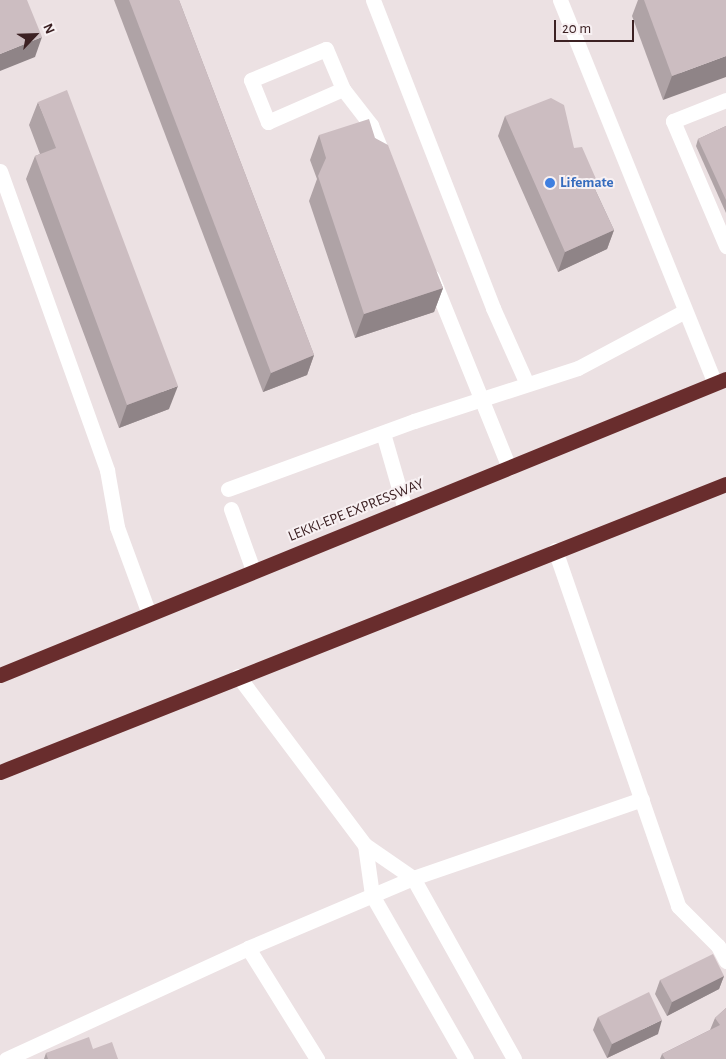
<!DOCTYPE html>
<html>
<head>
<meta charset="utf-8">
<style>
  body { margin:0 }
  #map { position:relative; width:726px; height:1059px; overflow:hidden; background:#ece1e3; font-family:"Alegreya Sans",sans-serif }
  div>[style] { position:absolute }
  .lane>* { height:15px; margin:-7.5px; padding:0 7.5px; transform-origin:7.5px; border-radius:7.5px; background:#fff }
  .street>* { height:15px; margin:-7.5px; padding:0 7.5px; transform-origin:7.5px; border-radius:7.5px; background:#fff }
  .highway>* { height:15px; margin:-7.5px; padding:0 7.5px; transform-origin:7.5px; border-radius:7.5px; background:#692d2d }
  .wall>* { inset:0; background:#afa3a6 }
  .shaded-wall>* { inset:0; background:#8f8487 }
  .building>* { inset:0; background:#ccbdc1 }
  .dots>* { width:14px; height:14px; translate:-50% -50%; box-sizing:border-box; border:2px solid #f8f1f3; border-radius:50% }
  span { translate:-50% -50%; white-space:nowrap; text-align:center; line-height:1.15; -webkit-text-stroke:4px #f8f1f3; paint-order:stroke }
  .shop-label { font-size:15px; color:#366cbe; font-weight:700 }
  .left { translate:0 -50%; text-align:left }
  .street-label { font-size:15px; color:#3c2123 }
  .north { position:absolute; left:10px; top:10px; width:50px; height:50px; -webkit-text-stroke:4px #f8f1f3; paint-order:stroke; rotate:66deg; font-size:14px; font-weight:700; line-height:20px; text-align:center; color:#3c2123 }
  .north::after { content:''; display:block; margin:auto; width:18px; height:22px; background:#3c2123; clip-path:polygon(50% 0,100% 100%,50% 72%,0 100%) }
  .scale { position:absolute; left:554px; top:20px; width:80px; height:22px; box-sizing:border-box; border:2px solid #3c2123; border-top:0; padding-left:6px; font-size:15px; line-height:18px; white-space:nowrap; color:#3c2123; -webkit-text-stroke:4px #f8f1f3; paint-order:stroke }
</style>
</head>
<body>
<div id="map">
  <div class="lane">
    <i style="left:373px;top:0;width:331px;rotate:68.7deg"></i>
    <i style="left:493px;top:308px;width:83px;rotate:65.9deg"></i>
    <i style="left:343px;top:89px;width:82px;rotate:156.3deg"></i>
    <i style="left:268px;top:122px;width:45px;rotate:-112deg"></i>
    <i style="left:251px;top:80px;width:81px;rotate:-22.5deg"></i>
    <i style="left:326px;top:49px;width:43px;rotate:67deg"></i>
    <i style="left:343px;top:89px;width:46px;rotate:52.1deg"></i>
    <i style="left:371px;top:125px;width:35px;rotate:68deg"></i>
    <i style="left:726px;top:100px;width:57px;rotate:158.4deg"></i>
    <i style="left:673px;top:121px;width:136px;rotate:67deg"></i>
    <i style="left:0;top:171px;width:318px;rotate:70.3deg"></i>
    <i style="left:107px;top:470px;width:58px;rotate:80deg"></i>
    <i style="left:117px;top:527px;width:93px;rotate:69.8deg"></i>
    <i style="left:432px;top:277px;width:206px;rotate:68deg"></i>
    <i style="left:383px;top:433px;width:79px;rotate:73.9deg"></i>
    <i style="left:228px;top:489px;width:198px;rotate:-20.1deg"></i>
    <i style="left:414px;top:421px;width:172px;rotate:-17.9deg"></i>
    <i style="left:578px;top:368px;width:121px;rotate:-28deg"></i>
    <i style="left:231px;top:509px;width:65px;rotate:70.2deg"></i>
    <i style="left:248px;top:948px;width:131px;rotate:58.1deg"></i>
  </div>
  <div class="street">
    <i style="left:560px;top:0;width:413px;rotate:68deg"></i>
    <i style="left:555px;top:550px;width:377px;rotate:70.9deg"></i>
    <i style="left:678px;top:906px;width:57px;rotate:45deg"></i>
    <i style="left:718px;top:946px;width:17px;rotate:62deg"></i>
    <i style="left:238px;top:676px;width:211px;rotate:53.1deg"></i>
    <i style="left:365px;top:845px;width:58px;rotate:34.5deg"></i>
    <i style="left:413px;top:878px;width:207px;rotate:60.8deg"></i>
    <i style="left:365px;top:845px;width:50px;rotate:82deg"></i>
    <i style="left:372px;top:895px;width:189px;rotate:60.2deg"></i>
    <i style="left:6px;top:1059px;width:266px;rotate:-24.6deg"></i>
    <i style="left:248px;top:948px;width:179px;rotate:-23deg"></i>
    <i style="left:413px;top:878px;width:242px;rotate:-19deg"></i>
  </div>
  <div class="highway">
    <i style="left:0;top:675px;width:784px;rotate:-22.18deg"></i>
    <i style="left:0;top:772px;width:781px;rotate:-21.64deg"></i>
  </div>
  <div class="wall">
    <i style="clip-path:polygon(114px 0,179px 0,314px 355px,307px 375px,263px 392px)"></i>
    <i style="clip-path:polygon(638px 0,726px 0,663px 100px,632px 16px)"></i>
    <i style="clip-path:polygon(38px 102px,169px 409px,119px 428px,26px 179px,35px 156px,40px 154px,29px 125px)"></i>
    <i style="clip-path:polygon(505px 116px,574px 148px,596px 179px,594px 187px,614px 230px,607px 249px,558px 272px,498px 136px)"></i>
    <i style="clip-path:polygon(726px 126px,726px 213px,696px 146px,698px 139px)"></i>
    <i style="clip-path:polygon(319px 135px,375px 138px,443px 288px,434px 312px,355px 338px,309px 201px,317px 179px,310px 160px)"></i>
    <i style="clip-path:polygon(724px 976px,719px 989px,667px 1016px,655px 994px,660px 980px)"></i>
    <i style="clip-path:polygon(726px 1008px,726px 1059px,660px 1059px,662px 1054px,710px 1030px,715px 1018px)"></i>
    <i style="clip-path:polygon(598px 1017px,658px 1034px,607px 1058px,593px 1030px)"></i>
    <i style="clip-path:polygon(93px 1049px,118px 1059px,44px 1059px,46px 1053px)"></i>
  </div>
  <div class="shaded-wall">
    <i style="clip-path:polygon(42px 37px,35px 57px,0 71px,0 54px)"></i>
    <i style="clip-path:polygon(726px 56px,726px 77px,663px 100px,672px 76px)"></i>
    <i style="clip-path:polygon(596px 179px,589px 198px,591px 181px)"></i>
    <i style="clip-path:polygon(614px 230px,607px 249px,558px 272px,565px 252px)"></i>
    <i style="clip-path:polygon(443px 288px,434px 312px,355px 338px,364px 314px)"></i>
    <i style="clip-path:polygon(314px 355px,307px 375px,263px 392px,271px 373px)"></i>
    <i style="clip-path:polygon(178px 386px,169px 409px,119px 428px,127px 405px)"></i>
    <i style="clip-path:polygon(724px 976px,719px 989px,667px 1016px,672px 1002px)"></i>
    <i style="clip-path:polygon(662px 1020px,658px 1034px,607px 1058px,612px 1044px)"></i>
  </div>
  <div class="building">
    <i style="clip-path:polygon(0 0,27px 0,42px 37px,0 54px)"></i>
    <i style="clip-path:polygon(129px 0,179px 0,314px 355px,271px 373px)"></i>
    <i style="clip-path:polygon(644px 0,726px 0,726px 56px,672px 76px)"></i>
    <i style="clip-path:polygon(67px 90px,178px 386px,127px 405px,35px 156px,56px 148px,38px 102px)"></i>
    <i style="clip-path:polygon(551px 98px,564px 105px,574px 148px,582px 147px,596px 179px,591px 181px,614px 230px,565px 252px,505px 116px)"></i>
    <i style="clip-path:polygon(369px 119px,375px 138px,388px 145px,443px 288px,364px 314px,318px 176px,326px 158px,319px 135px)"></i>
    <i style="clip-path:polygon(726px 126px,726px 200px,698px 139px)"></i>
    <i style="clip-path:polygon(713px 954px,724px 976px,672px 1002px,660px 980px)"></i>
    <i style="clip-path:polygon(649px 992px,662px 1020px,612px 1044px,598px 1017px)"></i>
    <i style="clip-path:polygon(726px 1008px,726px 1059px,665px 1059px,662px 1054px,720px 1025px,715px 1018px)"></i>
    <i style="clip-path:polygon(89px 1037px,93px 1049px,112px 1042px,118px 1059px,48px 1059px,46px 1053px)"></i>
  </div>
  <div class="dots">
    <i style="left:550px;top:183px;background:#3f7fe0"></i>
  </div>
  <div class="shop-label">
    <span class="left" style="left:560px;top:183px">Lifemate</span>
  </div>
  <div class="street-label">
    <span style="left:356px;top:510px;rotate:-22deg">LEKKI-EPE EXPRESSWAY</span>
  </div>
  <div class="north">N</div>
  <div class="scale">20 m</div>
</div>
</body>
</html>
